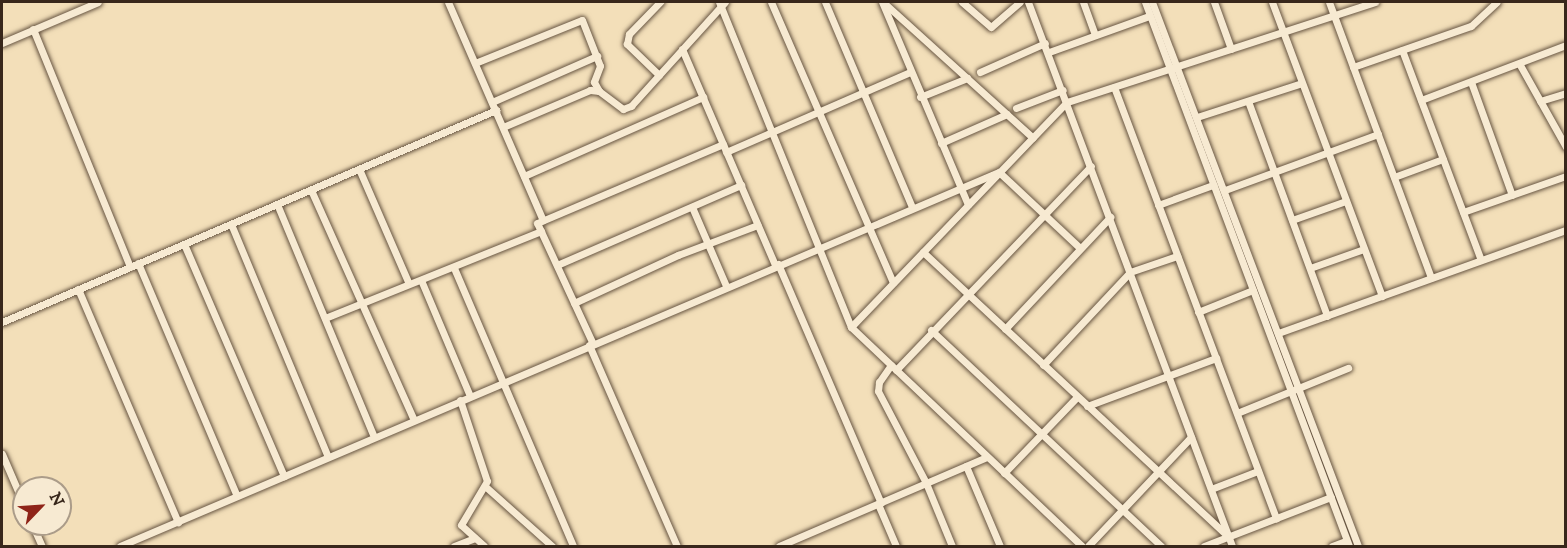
<!DOCTYPE html>
<html>
<head>
<meta charset="utf-8">
<style>
  body { margin:0 }
  #map { position:relative; width:1567px; height:548px; overflow:hidden; background:#f3dfb9; font-family:"IM FELL DW Pica",serif }
  div>[style] { position:absolute }
  .roads { filter:drop-shadow(0 0 2px #675542) drop-shadow(0 0 2px #675542) }
  .minor>* { height:7px; margin:-3.5px; padding:0 3.5px; transform-origin:3.5px; border-radius:3.5px; background:#f7ead2 }
  span { translate:-50% -50%; white-space:nowrap; text-align:center; line-height:1.15; -webkit-text-stroke:4.5px #f7ead2; paint-order:stroke }
  .frame { position:absolute; inset:0; border:3px solid #38271b; pointer-events:none }
  .north { position:absolute; left:12px; top:476px; width:60px; height:60px; box-sizing:border-box; background:#f7ead2; border:2px solid #ab9c89; border-radius:50%; rotate:65deg; font-size:16px; font-weight:700; line-height:24px; text-align:center; color:#38271b }
  .north::after { content:''; display:block; margin:auto; width:21px; height:27px; background:#8f2418; clip-path:polygon(50% 0,100% 100%,50% 72%,0 100%) }
</style>
</head>
<body>
<div id="map">
  <div class="roads">
    <div class="minor">
      <i style="left:448px;top:2px;width:238px;rotate:66.5deg"></i>
      <i style="left:719px;top:2px;width:351px;rotate:67.9deg"></i>
      <i style="left:851px;top:327px;width:318px;rotate:43.5deg"></i>
      <i style="left:771px;top:2px;width:306px;rotate:66.5deg"></i>
      <i style="left:825px;top:2px;width:223px;rotate:67deg"></i>
      <i style="left:882px;top:2px;width:220px;rotate:67deg"></i>
      <i style="left:883px;top:2px;width:202px;rotate:42.2deg"></i>
      <i style="left:962px;top:2px;width:38px;rotate:41deg"></i>
      <i style="left:991px;top:27px;width:38px;rotate:-41deg"></i>
      <i style="left:1028px;top:2px;width:581px;rotate:69.44deg"></i>
      <i style="left:1083px;top:2px;width:35px;rotate:70deg"></i>
      <i style="left:1145px;top:2px;width:581px;rotate:69.44deg"></i>
      <i style="left:1152px;top:2px;width:582px;rotate:69.26deg"></i>
      <i style="left:1214px;top:2px;width:50px;rotate:70.1deg"></i>
      <i style="left:1272px;top:2px;width:314px;rotate:69.5deg"></i>
      <i style="left:1329px;top:2px;width:294px;rotate:69.7deg"></i>
      <i style="left:33px;top:29px;width:257px;rotate:67.8deg"></i>
      <i style="left:2px;top:43px;width:104px;rotate:-23.1deg"></i>
      <i style="left:682px;top:49px;width:235px;rotate:66.7deg"></i>
      <i style="left:1402px;top:50px;width:224px;rotate:69.4deg"></i>
      <i style="left:1049px;top:52px;width:106px;rotate:-19.8deg"></i>
      <i style="left:475px;top:63px;width:115px;rotate:-21.9deg"></i>
      <i style="left:582px;top:20px;width:49px;rotate:68.6deg"></i>
      <i style="left:600px;top:66px;width:17px;rotate:111deg"></i>
      <i style="left:594px;top:82px;width:10px;rotate:61deg"></i>
      <i style="left:1520px;top:65px;width:94px;rotate:60.7deg"></i>
      <i style="left:1353px;top:67px;width:125px;rotate:-19.2deg"></i>
      <i style="left:1471px;top:26px;width:35px;rotate:-43deg"></i>
      <i style="left:980px;top:72px;width:71px;rotate:-24deg"></i>
      <i style="left:659px;top:75px;width:45px;rotate:-135.9deg"></i>
      <i style="left:627px;top:44px;width:10px;rotate:-79deg"></i>
      <i style="left:629px;top:34px;width:45px;rotate:-45.9deg"></i>
      <i style="left:1471px;top:82px;width:120px;rotate:70.1deg"></i>
      <i style="left:1114px;top:87px;width:461px;rotate:69.4deg"></i>
      <i style="left:920px;top:97px;width:51px;rotate:-22deg"></i>
      <i style="left:1421px;top:100px;width:155px;rotate:-20.8deg"></i>
      <i style="left:1248px;top:101px;width:229px;rotate:69.8deg"></i>
      <i style="left:1540px;top:101px;width:27px;rotate:-17deg"></i>
      <i style="left:492px;top:102px;width:115px;rotate:-23.7deg"></i>
      <i style="left:1016px;top:108px;width:50px;rotate:-21deg"></i>
      <i style="left:1197px;top:117px;width:110px;rotate:-17.9deg"></i>
      <i style="left:503px;top:127px;width:95px;rotate:-23deg"></i>
      <i style="left:590px;top:90px;width:9px;rotate:6deg"></i>
      <i style="left:599px;top:91px;width:30px;rotate:37deg"></i>
      <i style="left:623px;top:109px;width:9px;rotate:-21deg"></i>
      <i style="left:631px;top:106px;width:140px;rotate:-47.9deg"></i>
      <i style="left:941px;top:143px;width:72px;rotate:-23.7deg"></i>
      <i style="left:726px;top:152px;width:201px;rotate:-23.5deg"></i>
      <i style="left:359px;top:169px;width:125px;rotate:66.5deg"></i>
      <i style="left:524px;top:176px;width:196px;rotate:-23.8deg"></i>
      <i style="left:1394px;top:177px;width:52px;rotate:-20.2deg"></i>
      <i style="left:311px;top:190px;width:252px;rotate:65.9deg"></i>
      <i style="left:1225px;top:190px;width:163px;rotate:-20.1deg"></i>
      <i style="left:277px;top:204px;width:252px;rotate:67.4deg"></i>
      <i style="left:1158px;top:205px;width:59px;rotate:-20deg"></i>
      <i style="left:692px;top:207px;width:86px;rotate:66.7deg"></i>
      <i style="left:1463px;top:212px;width:109px;rotate:-19.3deg"></i>
      <i style="left:1292px;top:220px;width:57px;rotate:-19.4deg"></i>
      <i style="left:231px;top:224px;width:252px;rotate:67.4deg"></i>
      <i style="left:184px;top:244px;width:253px;rotate:66.7deg"></i>
      <i style="left:923px;top:252px;width:415px;rotate:43deg"></i>
      <i style="left:138px;top:263px;width:253px;rotate:67deg"></i>
      <i style="left:778px;top:264px;width:260px;rotate:66.7deg"></i>
      <i style="left:557px;top:265px;width:201px;rotate:-23.5deg"></i>
      <i style="left:454px;top:268px;width:302px;rotate:66.8deg"></i>
      <i style="left:1310px;top:268px;width:57px;rotate:-19.4deg"></i>
      <i style="left:421px;top:280px;width:126px;rotate:67.1deg"></i>
      <i style="left:78px;top:289px;width:254px;rotate:66.8deg"></i>
      <i style="left:574px;top:303px;width:115px;rotate:-24.8deg"></i>
      <i style="left:678px;top:255px;width:85px;rotate:-20.6deg"></i>
      <i style="left:1198px;top:312px;width:59px;rotate:-21.8deg"></i>
      <i style="left:325px;top:318px;width:233px;rotate:-21.9deg"></i>
      <i style="left:2px;top:322px;width:538px;rotate:-23.23deg"></i>
      <i style="left:851px;top:327px;width:312px;rotate:-46.2deg"></i>
      <i style="left:1067px;top:102px;width:324px;rotate:-18deg"></i>
      <i style="left:1005px;top:329px;width:154px;rotate:-46.8deg"></i>
      <i style="left:931px;top:330px;width:316px;rotate:43.2deg"></i>
      <i style="left:1278px;top:333px;width:306px;rotate:-19.7deg"></i>
      <i style="left:593px;top:344px;width:133px;rotate:-114.8deg"></i>
      <i style="left:537px;top:223px;width:202px;rotate:-23deg"></i>
      <i style="left:589px;top:345px;width:219px;rotate:66.4deg"></i>
      <i style="left:891px;top:365px;width:21px;rotate:125deg"></i>
      <i style="left:879px;top:382px;width:9px;rotate:96deg"></i>
      <i style="left:878px;top:391px;width:104px;rotate:62.4deg"></i>
      <i style="left:926px;top:483px;width:68px;rotate:67.6deg"></i>
      <i style="left:1043px;top:365px;width:127px;rotate:-46.9deg"></i>
      <i style="left:1130px;top:272px;width:50px;rotate:-18.8deg"></i>
      <i style="left:896px;top:370px;width:282px;rotate:-46.3deg"></i>
      <i style="left:460px;top:400px;width:85px;rotate:71.6deg"></i>
      <i style="left:487px;top:481px;width:51px;rotate:120.6deg"></i>
      <i style="left:461px;top:525px;width:31px;rotate:42deg"></i>
      <i style="left:1087px;top:406px;width:138px;rotate:-20.4deg"></i>
      <i style="left:1237px;top:413px;width:120px;rotate:-22.1deg"></i>
      <i style="left:2px;top:454px;width:56px;rotate:66.7deg"></i>
      <i style="left:966px;top:466px;width:87px;rotate:67deg"></i>
      <i style="left:1004px;top:473px;width:105px;rotate:-46.2deg"></i>
      <i style="left:486px;top:487px;width:89px;rotate:41.8deg"></i>
      <i style="left:1211px;top:489px;width:50px;rotate:-21deg"></i>
      <i style="left:878px;top:504px;width:46px;rotate:66.8deg"></i>
      <i style="left:32px;top:524px;width:24px;rotate:66deg"></i>
      <i style="left:120px;top:546px;width:955px;rotate:-23.05deg"></i>
      <i style="left:999px;top:172px;width:111px;rotate:43.2deg"></i>
      <i style="left:454px;top:546px;width:22px;rotate:-21deg"></i>
      <i style="left:779px;top:546px;width:226px;rotate:-23.2deg"></i>
      <i style="left:1088px;top:546px;width:150px;rotate:-46.6deg"></i>
      <i style="left:1204px;top:546px;width:136px;rotate:-21.1deg"></i>
      <i style="left:1332px;top:546px;width:15px;rotate:-20deg"></i>
    </div>
  </div>
  <div class="frame"></div>
  <div class="north">N</div>
</div>
</body>
</html>
